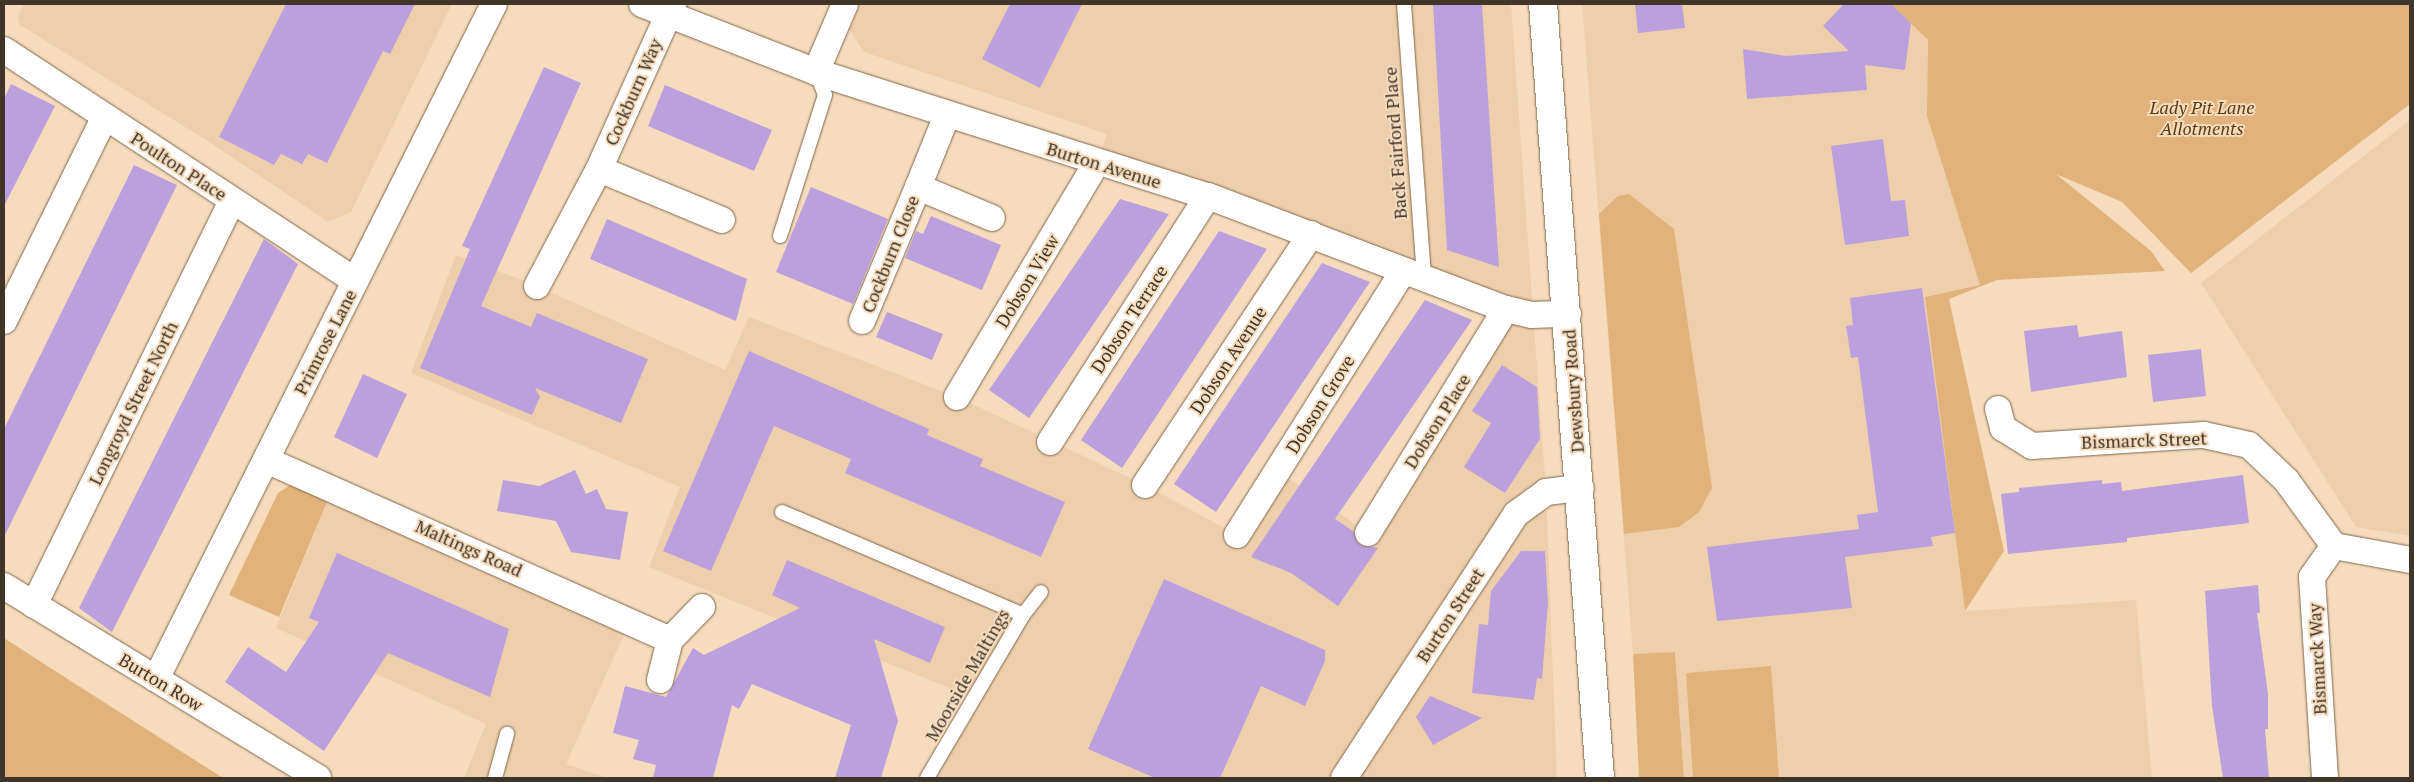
<!DOCTYPE html>
<html>
<head>
<meta charset="utf-8">
<style>
  body { margin:0 }
  #map { position:relative; width:2414px; height:782px; overflow:hidden; background:#f6dbbd; font-family:"PT Serif",serif }
  div>[style] { position:absolute }
  .built>* { inset:0; background:#efcfab }
  .green>* { inset:0; background:#e1b27b }
  .building>* { inset:0; background:#baa0dd }
  .roads { filter:drop-shadow(0 0 1px #7f684d) drop-shadow(0 0 1px #7f684d) }
  .service>* { height:14px; margin:-7px; padding:0 7px; transform-origin:7px; border-radius:7px; background:#fff }
  .minor>* { height:26px; margin:-13px; padding:0 13px; transform-origin:13px; border-radius:13px; background:#fff }
  .primary>* { height:28px; margin:-14px; padding:0 14px; transform-origin:14px; border-radius:14px; background:#fff }
  span { translate:-50% -50%; white-space:nowrap; text-align:center; line-height:1.15; -webkit-text-stroke:4px #f6dbbd; paint-order:stroke }
  .street-label { font-size:18px; color:#3f3529 }
  .park-label { font-size:18px; color:#5d3d12; font-style:italic }
  .frame { position:absolute; inset:0; border:5px solid #3f3529; pointer-events:none }
</style>
</head>
<body>
<div id="map">
  <div class="built">
    <i style="clip-path:polygon(24px 4px,452px 4px,351px 212px,328px 222px,211px 143px,20px 25px,18px 16px)"></i>
    <i style="clip-path:polygon(860px 4px,1511px 4px,1546px 492px,1557px 778px,927px 778px,974px 698px,649px 567px,680px 487px,411px 373px,456px 255px,537px 286px,725px 370px,749px 317px,957px 397px,1145px 485px,1237px 535px,1278px 471px,1368px 533px,1506px 310px,1096px 164px,1107px 134px,864px 52px,849px 29px)"></i>
    <i style="clip-path:polygon(1582px 4px,1891px 4px,1928px 40px,1927px 116px,1980px 285px,1925px 297px,1965px 611px,2136px 600px,2152px 778px,1684px 778px,1675px 652px,1633px 654px)"></i>
    <i style="clip-path:polygon(2410px 120px,2410px 536px,2356px 527px,2201px 283px)"></i>
    <i style="clip-path:polygon(329px 497px,631px 619px,566px 764px,607px 778px,464px 778px,486px 724px,276px 628px)"></i>
  </div>
  <div class="green">
    <i style="clip-path:polygon(1891px 4px,2410px 4px,2410px 104px,2191px 273px,2122px 202px,2056px 174px,2151px 251px,2165px 271px,1997px 280px,1949px 299px,2004px 551px,1965px 611px,1925px 297px,1980px 285px,1927px 116px,1928px 40px)"></i>
    <i style="clip-path:polygon(1629px 194px,1674px 229px,1712px 488px,1699px 512px,1679px 527px,1624px 534px,1599px 214px,1618px 196px)"></i>
    <i style="clip-path:polygon(292px 484px,329px 497px,279px 617px,229px 595px,278px 493px)"></i>
    <i style="clip-path:polygon(4px 638px,52px 669px,223px 778px,4px 778px)"></i>
    <i style="clip-path:polygon(1675px 652px,1684px 778px,1639px 778px,1633px 654px)"></i>
    <i style="clip-path:polygon(1771px 666px,1779px 778px,1693px 778px,1686px 673px)"></i>
  </div>
  <div class="building">
    <i style="clip-path:polygon(286px 4px,415px 4px,390px 54px,383px 51px,327px 163px,308px 154px,302px 164px,281px 154px,274px 165px,219px 137px)"></i>
    <i style="clip-path:polygon(1010px 4px,1082px 4px,1040px 88px,982px 59px)"></i>
    <i style="clip-path:polygon(1433px 4px,1482px 4px,1499px 267px,1447px 250px)"></i>
    <i style="clip-path:polygon(1635px 4px,1682px 4px,1685px 28px,1638px 33px)"></i>
    <i style="clip-path:polygon(1844px 4px,1891px 4px,1911px 23px,1905px 70px,1865px 65px,1867px 90px,1747px 99px,1743px 49px,1786px 56px,1849px 51px,1823px 26px)"></i>
    <i style="clip-path:polygon(544px 67px,581px 83px,481px 306px,531px 327px,537px 313px,648px 359px,621px 423px,535px 388px,540px 397px,532px 415px,420px 368px,470px 249px,462px 246px)"></i>
    <i style="clip-path:polygon(11px 84px,55px 106px,4px 206px,4px 99px)"></i>
    <i style="clip-path:polygon(665px 85px,772px 130px,754px 171px,648px 126px)"></i>
    <i style="clip-path:polygon(1883px 139px,1891px 201px,1905px 200px,1909px 236px,1845px 245px,1831px 146px)"></i>
    <i style="clip-path:polygon(134px 165px,177px 185px,4px 537px,4px 429px)"></i>
    <i style="clip-path:polygon(811px 187px,888px 219px,853px 304px,776px 272px)"></i>
    <i style="clip-path:polygon(1120px 199px,1169px 214px,1029px 418px,989px 390px)"></i>
    <i style="clip-path:polygon(931px 216px,1001px 245px,982px 290px,905px 258px,916px 231px,923px 234px)"></i>
    <i style="clip-path:polygon(607px 219px,747px 279px,736px 321px,590px 259px)"></i>
    <i style="clip-path:polygon(1219px 231px,1267px 249px,1122px 468px,1081px 440px)"></i>
    <i style="clip-path:polygon(264px 239px,298px 264px,112px 632px,79px 608px)"></i>
    <i style="clip-path:polygon(1322px 263px,1370px 282px,1216px 512px,1174px 484px)"></i>
    <i style="clip-path:polygon(1922px 288px,1955px 533px,1931px 537px,1933px 546px,1845px 557px,1852px 608px,1717px 621px,1707px 547px,1859px 529px,1857px 515px,1878px 512px,1858px 357px,1851px 358px,1846px 326px,1853px 325px,1850px 298px)"></i>
    <i style="clip-path:polygon(1425px 300px,1472px 320px,1335px 519px,1353px 531px,1360px 545px,1378px 548px,1338px 606px,1291px 573px,1251px 557px)"></i>
    <i style="clip-path:polygon(887px 312px,943px 334px,932px 360px,876px 337px)"></i>
    <i style="clip-path:polygon(2077px 325px,2079px 337px,2122px 331px,2127px 377px,2031px 392px,2024px 331px)"></i>
    <i style="clip-path:polygon(2201px 349px,2206px 396px,2153px 402px,2148px 355px)"></i>
    <i style="clip-path:polygon(749px 351px,929px 429px,927px 435px,983px 459px,980px 466px,1065px 502px,1041px 557px,845px 473px,851px 459px,774px 426px,711px 571px,663px 551px)"></i>
    <i style="clip-path:polygon(1502px 365px,1537px 387px,1540px 439px,1505px 493px,1464px 467px,1491px 423px,1472px 411px)"></i>
    <i style="clip-path:polygon(363px 374px,407px 394px,377px 458px,334px 437px)"></i>
    <i style="clip-path:polygon(575px 470px,586px 494px,597px 489px,606px 509px,628px 512px,620px 560px,571px 552px,556px 521px,497px 511px,503px 480px,539px 486px)"></i>
    <i style="clip-path:polygon(2243px 475px,2249px 523px,2127px 538px,2127px 542px,2008px 554px,2001px 494px,2019px 492px,2019px 488px,2102px 480px,2102px 484px,2121px 482px,2122px 491px)"></i>
    <i style="clip-path:polygon(1521px 551px,1545px 551px,1548px 603px,1542px 679px,1537px 678px,1534px 700px,1472px 693px,1479px 624px,1488px 625px,1491px 591px)"></i>
    <i style="clip-path:polygon(337px 553px,509px 629px,490px 697px,388px 653px,324px 751px,225px 682px,248px 647px,286px 672px,319px 622px,309px 618px)"></i>
    <i style="clip-path:polygon(787px 560px,945px 627px,930px 663px,874px 639px,898px 721px,881px 778px,835px 778px,851px 725px,752px 684px,739px 709px,732px 705px,713px 778px,653px 778px,656px 765px,633px 759px,639px 740px,613px 733px,625px 686px,666px 697px,693px 648px,704px 655px,800px 608px,772px 595px)"></i>
    <i style="clip-path:polygon(1164px 579px,1325px 650px,1325px 661px,1305px 706px,1261px 686px,1220px 778px,1155px 778px,1088px 749px)"></i>
    <i style="clip-path:polygon(2258px 585px,2260px 613px,2257px 613px,2268px 694px,2268px 729px,2265px 729px,2269px 778px,2223px 778px,2212px 706px,2205px 591px)"></i>
    <i style="clip-path:polygon(1430px 696px,1482px 718px,1433px 745px,1416px 717px)"></i>
  </div>
  <div class="roads">
    <div class="service">
      <i style="left:1404px;top:4px;width:276px;rotate:85.8deg"></i>
      <i style="left:780px;top:236px;width:148px;rotate:-72.3deg"></i>
      <i style="left:825px;top:95px;width:25px;rotate:-111deg"></i>
      <i style="left:782px;top:512px;width:262px;rotate:23.1deg"></i>
      <i style="left:495px;top:778px;width:46px;rotate:-74.7deg"></i>
      <i style="left:927px;top:778px;width:189px;rotate:-59.5deg"></i>
      <i style="left:1023px;top:615px;width:29px;rotate:-52deg"></i>
    </div>
    <div class="minor">
      <i style="left:642px;top:4px;width:187px;rotate:21.3deg"></i>
      <i style="left:816px;top:72px;width:411px;rotate:17.6deg"></i>
      <i style="left:1208px;top:196px;width:319px;rotate:20.8deg"></i>
      <i style="left:1506px;top:309px;width:26px;rotate:13deg"></i>
      <i style="left:1531px;top:315px;width:37px;rotate:-2deg"></i>
      <i style="left:4px;top:50px;width:420px;rotate:33.3deg"></i>
      <i style="left:816px;top:72px;width:74px;rotate:-66.9deg"></i>
      <i style="left:947px;top:115px;width:78px;rotate:111.9deg"></i>
      <i style="left:918px;top:187px;width:80px;rotate:22.7deg"></i>
      <i style="left:599px;top:169px;width:133px;rotate:22.5deg"></i>
      <i style="left:537px;top:286px;width:132px;rotate:-62.1deg"></i>
      <i style="left:599px;top:169px;width:181px;rotate:-65.8deg"></i>
      <i style="left:4px;top:321px;width:228px;rotate:-63.7deg"></i>
      <i style="left:862px;top:321px;width:145px;rotate:-67.3deg"></i>
      <i style="left:957px;top:397px;width:271px;rotate:-59.2deg"></i>
      <i style="left:1998px;top:409px;width:20px;rotate:75deg"></i>
      <i style="left:2003px;top:428px;width:34px;rotate:32deg"></i>
      <i style="left:2032px;top:446px;width:172px;rotate:-3.7deg"></i>
      <i style="left:2204px;top:435px;width:46px;rotate:12.5deg"></i>
      <i style="left:2249px;top:445px;width:51px;rotate:43.4deg"></i>
      <i style="left:2286px;top:480px;width:82px;rotate:54deg"></i>
      <i style="left:2334px;top:546px;width:77px;rotate:10.4deg"></i>
      <i style="left:1050px;top:442px;width:292px;rotate:-57.3deg"></i>
      <i style="left:266px;top:460px;width:442px;rotate:24deg"></i>
      <i style="left:1145px;top:485px;width:301px;rotate:-56.5deg"></i>
      <i style="left:1368px;top:533px;width:263px;rotate:-58.4deg"></i>
      <i style="left:1237px;top:535px;width:310px;rotate:-57.8deg"></i>
      <i style="left:4px;top:586px;width:368px;rotate:31.4deg"></i>
      <i style="left:34px;top:605px;width:450px;rotate:-63.9deg"></i>
      <i style="left:156px;top:679px;width:755px;rotate:-63.4deg"></i>
      <i style="left:660px;top:680px;width:41px;rotate:-76deg"></i>
      <i style="left:670px;top:640px;width:46px;rotate:-45.9deg"></i>
      <i style="left:1344px;top:778px;width:315px;rotate:-56.9deg"></i>
      <i style="left:1516px;top:514px;width:37px;rotate:-36deg"></i>
      <i style="left:1546px;top:492px;width:35px;rotate:-7deg"></i>
      <i style="left:2325px;top:778px;width:201px;rotate:-93.7deg"></i>
      <i style="left:2312px;top:577px;width:38px;rotate:-55deg"></i>
    </div>
    <div class="primary">
      <i style="left:1543px;top:4px;width:776px;rotate:85.79deg"></i>
    </div>
  </div>
  <div class="street-label">
    <span style="left:633px;top:92px;rotate:-66deg">Cockburn Way</span>
    <span style="left:1395px;top:143px;rotate:-94deg">Back Fairford Place</span>
    <span style="left:1104px;top:165px;rotate:17deg">Burton Avenue</span>
    <span style="left:179px;top:166px;rotate:33deg">Poulton Place</span>
    <span style="left:890px;top:254px;rotate:-68deg">Cockburn Close</span>
    <span style="left:1027px;top:281px;rotate:-59deg">Dobson View</span>
    <span style="left:1129px;top:319px;rotate:-57deg">Dobson Terrace</span>
    <span style="left:325px;top:342px;rotate:-63deg">Primrose Lane</span>
    <span style="left:1228px;top:360px;rotate:-57deg">Dobson Avenue</span>
    <span style="left:1573px;top:391px;rotate:-94deg">Dewsbury Road</span>
    <span style="left:133px;top:403px;rotate:-64deg">Longroyd Street North</span>
    <span style="left:1320px;top:404px;rotate:-58deg">Dobson Grove</span>
    <span style="left:1437px;top:421px;rotate:-58deg">Dobson Place</span>
    <span style="left:2144px;top:440px;rotate:-2deg">Bismarck Street</span>
    <span style="left:469px;top:548px;rotate:24deg">Maltings Road</span>
    <span style="left:1450px;top:615px;rotate:-57deg">Burton Street</span>
    <span style="left:2317px;top:659px;rotate:-93deg">Bismarck Way</span>
    <span style="left:967px;top:675px;rotate:-60deg">Moorside Maltings</span>
    <span style="left:161px;top:682px;rotate:31deg">Burton Row</span>
  </div>
  <div class="park-label">
    <span style="left:2202px;top:118px">Lady Pit Lane<br>Allotments</span>
  </div>
  <div class="frame"></div>
</div>
</body>
</html>
